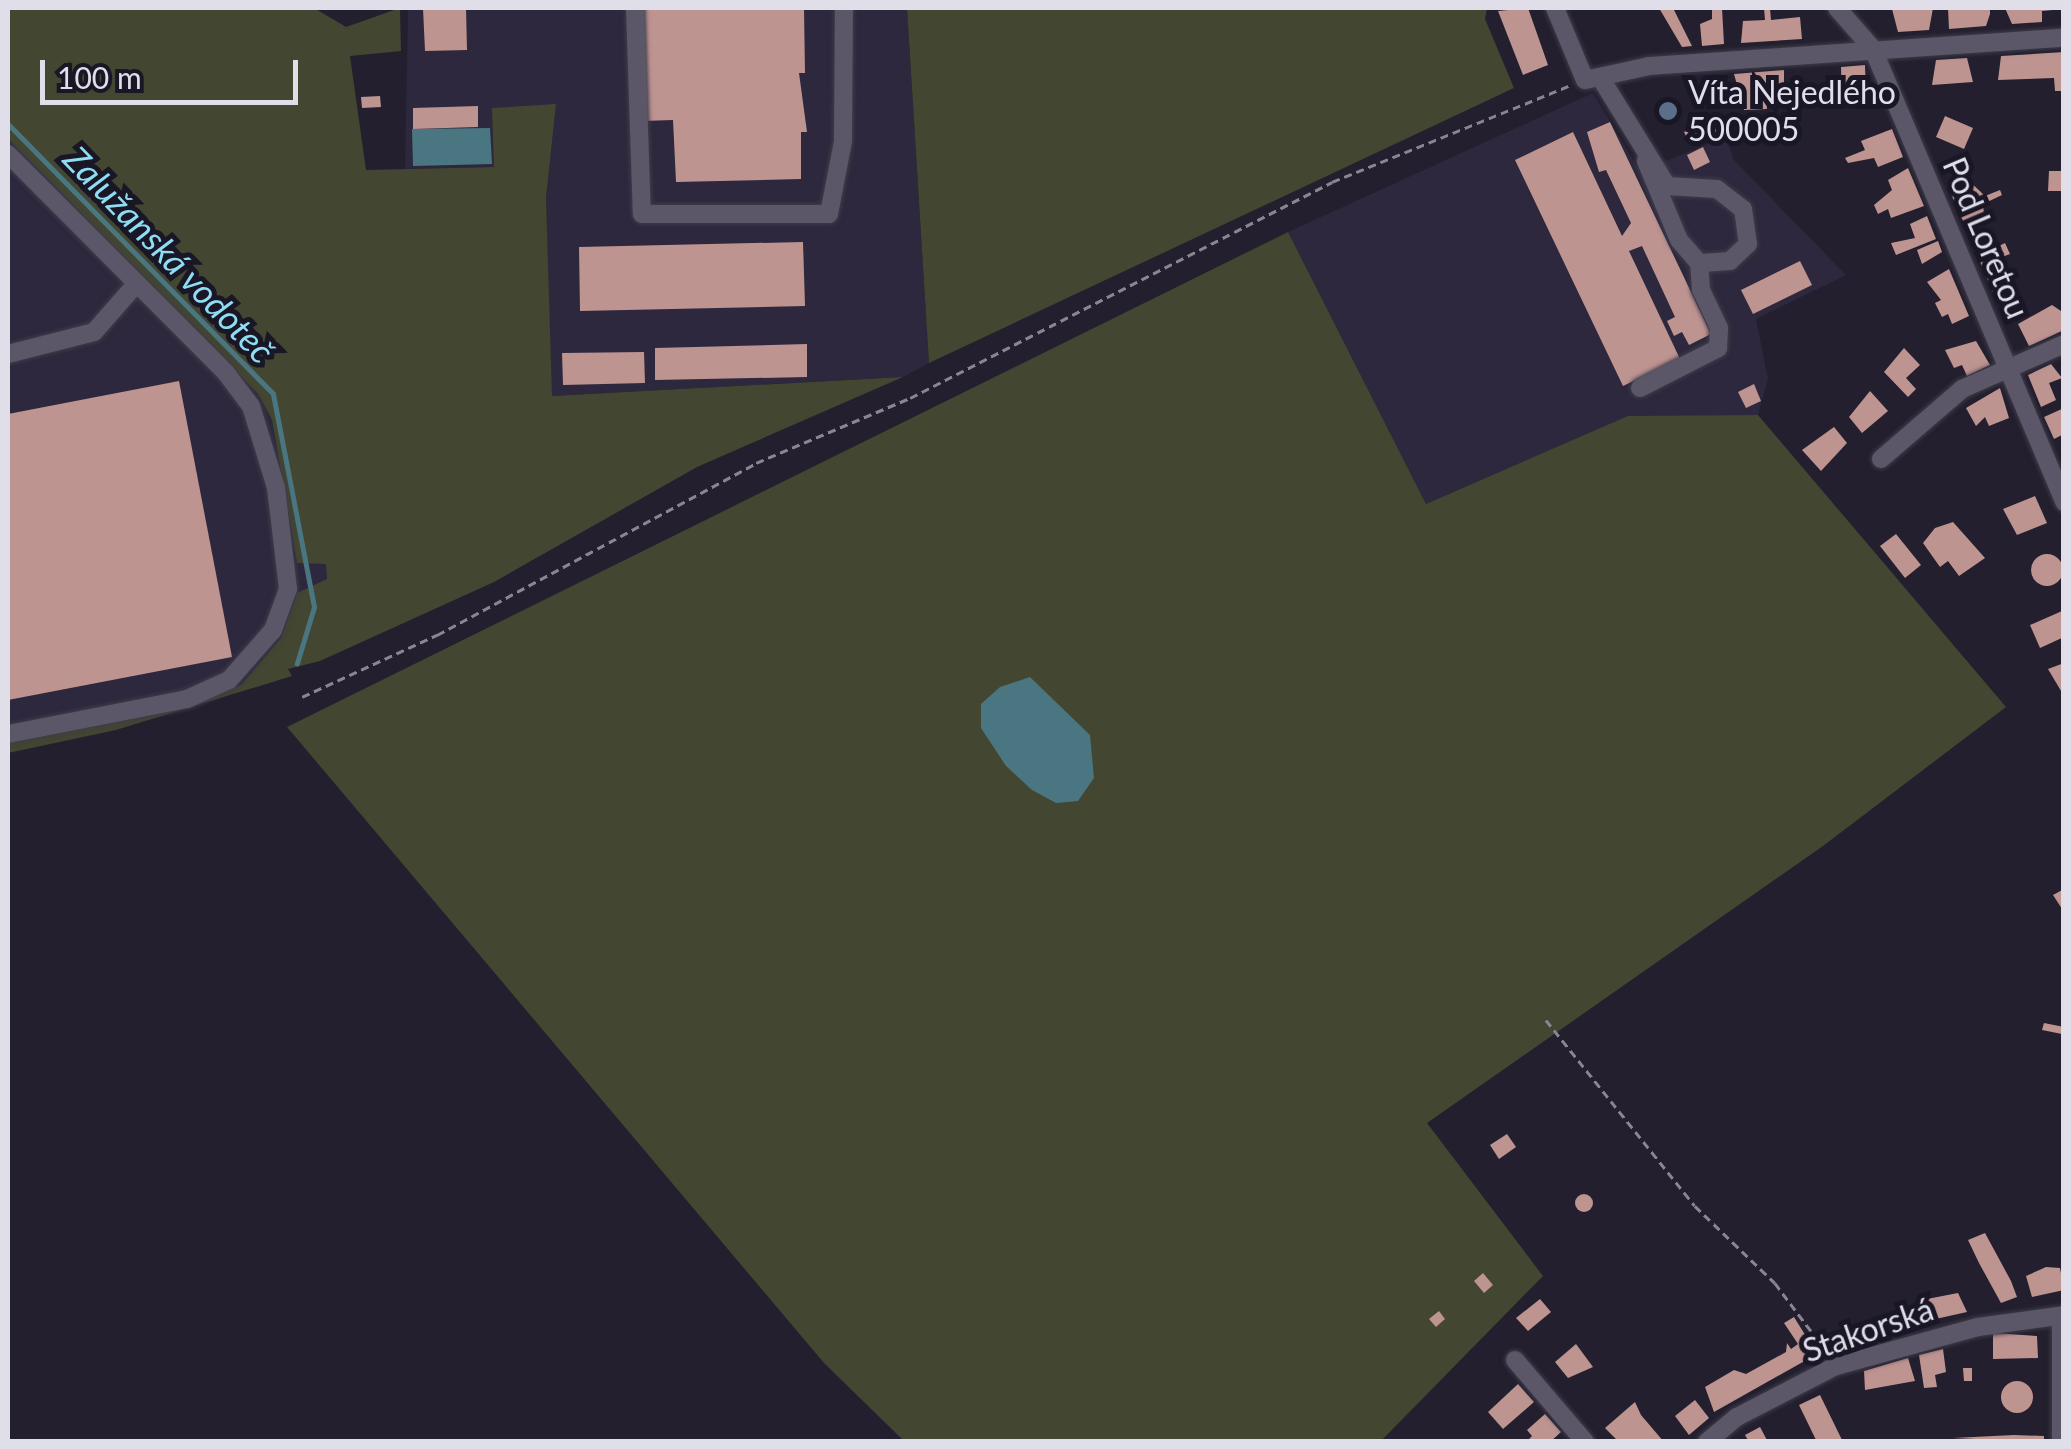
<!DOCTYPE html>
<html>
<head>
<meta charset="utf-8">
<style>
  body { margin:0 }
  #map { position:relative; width:2071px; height:1449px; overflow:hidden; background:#231f2e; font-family:Lato,sans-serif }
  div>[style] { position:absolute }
  .built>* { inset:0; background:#2d283d }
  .green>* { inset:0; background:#434631 }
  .water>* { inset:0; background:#4a7682 }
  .stream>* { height:5px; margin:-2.5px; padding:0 2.5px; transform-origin:2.5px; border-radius:2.5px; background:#4a7682 }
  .building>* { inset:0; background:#be9491 }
  .round { border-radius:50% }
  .path>* { height:2.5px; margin-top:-1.25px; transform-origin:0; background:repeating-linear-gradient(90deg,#898693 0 8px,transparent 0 13px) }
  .roads { filter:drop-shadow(0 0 2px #3f3c49) drop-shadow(0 0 2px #3f3c49) }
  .minor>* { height:18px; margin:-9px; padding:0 9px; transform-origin:9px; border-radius:9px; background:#5b5769 }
  .dots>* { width:28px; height:28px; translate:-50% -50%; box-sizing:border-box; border:5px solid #191625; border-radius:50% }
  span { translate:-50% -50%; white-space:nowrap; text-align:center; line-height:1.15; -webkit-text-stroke:10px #191625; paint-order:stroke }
  .poi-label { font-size:32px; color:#e0dee9 }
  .left { translate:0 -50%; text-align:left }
  .street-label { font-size:32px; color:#e0dee9 }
  .water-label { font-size:35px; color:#8fddf2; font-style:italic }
  .frame { position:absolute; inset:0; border:10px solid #e0dee9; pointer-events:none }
  .scale { position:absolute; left:40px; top:60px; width:258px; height:45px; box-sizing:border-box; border:5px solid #e0dee9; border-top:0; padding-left:12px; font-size:30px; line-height:35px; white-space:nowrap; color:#e0dee9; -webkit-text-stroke:8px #191625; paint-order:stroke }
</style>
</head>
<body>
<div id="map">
  <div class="built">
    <i style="clip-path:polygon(408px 8px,907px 8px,929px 363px,903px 377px,551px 396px,546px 198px,556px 104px,494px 167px,405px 169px)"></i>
    <i style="clip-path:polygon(1593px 93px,1640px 171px,1726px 137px,1734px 160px,1846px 275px,1756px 319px,1768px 379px,1758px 415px,1628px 417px,1426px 504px,1288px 232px)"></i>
    <i style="clip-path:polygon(8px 139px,258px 394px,272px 420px,297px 562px,327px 564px,327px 580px,297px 593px,281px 638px,241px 685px,220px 696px,8px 742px)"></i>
  </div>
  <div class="green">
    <i style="clip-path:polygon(8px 8px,314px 8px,346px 27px,400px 8px,401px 51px,350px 56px,366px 170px,494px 167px,492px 108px,556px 104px,546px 198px,552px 396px,903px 377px,697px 467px,494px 582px,320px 661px,288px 669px,292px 676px,116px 730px,8px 753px,8px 742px,199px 703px,241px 685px,281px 638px,297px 593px,327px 579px,326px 564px,297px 563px,272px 420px,258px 394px,8px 139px)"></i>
    <i style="clip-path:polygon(907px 8px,1487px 8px,1485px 19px,1514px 88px,929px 363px)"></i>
    <i style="clip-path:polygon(1288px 232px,1426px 504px,1628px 416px,1758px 415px,2006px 707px,1823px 846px,1427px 1123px,1543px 1276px,1380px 1442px,904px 1441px,824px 1363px,287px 727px)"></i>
  </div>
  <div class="water">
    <i style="clip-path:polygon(490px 128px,492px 164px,413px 166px,412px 129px)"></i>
    <i style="clip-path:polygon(1030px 677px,1090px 735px,1094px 778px,1078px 801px,1056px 803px,1032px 790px,1006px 766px,981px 728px,981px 704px,1000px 687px)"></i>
  </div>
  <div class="stream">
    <i style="left:8px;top:124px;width:378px;rotate:45.5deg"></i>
    <i style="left:273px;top:394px;width:217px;rotate:79.1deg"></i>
    <i style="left:314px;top:607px;width:59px;rotate:106.9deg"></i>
  </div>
  <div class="building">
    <i style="clip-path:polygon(423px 8px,466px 8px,467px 50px,425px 51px)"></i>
    <i style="clip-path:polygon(641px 8px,804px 8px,805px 73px,799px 73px,807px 132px,801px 132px,801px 179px,676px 182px,673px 120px,643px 121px)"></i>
    <i style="clip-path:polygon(1528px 8px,1548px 65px,1523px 75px,1498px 11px)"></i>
    <i style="clip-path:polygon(1659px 8px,1673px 8px,1692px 46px,1682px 47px)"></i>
    <i style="clip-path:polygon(1712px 8px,1722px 8px,1724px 44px,1702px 46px,1700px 24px,1712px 19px)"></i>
    <i style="clip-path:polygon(1764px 8px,1770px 8px,1771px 20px,1800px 17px,1802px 39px,1741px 43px,1743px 21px,1765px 20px)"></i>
    <i style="clip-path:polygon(1933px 8px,1929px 30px,1898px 32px,1892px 9px)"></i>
    <i style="clip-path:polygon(1948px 8px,1990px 8px,1990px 14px,1986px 26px,1949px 29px)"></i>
    <i style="clip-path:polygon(2005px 8px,2053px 8px,2053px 10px,2042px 11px,2042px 22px,2012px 24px)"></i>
    <i style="clip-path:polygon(2064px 52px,2064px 91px,2055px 91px,2054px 78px,1998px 80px,2001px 56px)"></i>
    <i style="clip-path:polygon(1967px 58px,1973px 82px,1932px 85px,1936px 60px)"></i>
    <i style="clip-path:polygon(1865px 65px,1866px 93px,1842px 95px,1841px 67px)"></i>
    <i style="clip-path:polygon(1784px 70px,1784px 86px,1766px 93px,1767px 109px,1744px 110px,1734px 74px)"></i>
    <i style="clip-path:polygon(380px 96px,381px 107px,362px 108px,361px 97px)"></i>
    <i style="clip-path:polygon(478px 106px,478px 127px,413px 129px,413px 108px)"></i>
    <i style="clip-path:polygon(1945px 116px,1973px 128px,1964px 149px,1936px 137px)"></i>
    <i style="clip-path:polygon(1710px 118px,1719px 136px,1690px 144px,1684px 132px)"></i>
    <i style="clip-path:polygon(1610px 122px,1711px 334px,1689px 345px,1682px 332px,1674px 336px,1667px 321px,1675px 317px,1642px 246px,1629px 251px,1680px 359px,1623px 386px,1515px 160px,1573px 132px,1622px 236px,1631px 223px,1606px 170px,1599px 172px,1587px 132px)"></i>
    <i style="clip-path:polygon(1892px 129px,1903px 157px,1878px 167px,1874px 158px,1848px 163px,1845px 158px,1865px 150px,1861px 141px)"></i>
    <i style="clip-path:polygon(1703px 147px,1710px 162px,1694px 170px,1687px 155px)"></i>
    <i style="clip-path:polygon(1908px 168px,1924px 206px,1891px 218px,1888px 209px,1878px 214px,1874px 205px,1892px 190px,1888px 180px)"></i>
    <i style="clip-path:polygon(2049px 171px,2064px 171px,2064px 191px,2048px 191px)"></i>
    <i style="clip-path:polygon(1965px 177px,1985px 196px,2000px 190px,2002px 195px,1983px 204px,1985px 224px,1968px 232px,1947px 185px)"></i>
    <i style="clip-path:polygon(1927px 216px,1936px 239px,1896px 255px,1891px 243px,1915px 238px,1910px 224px)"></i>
    <i style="clip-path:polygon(1938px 241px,1942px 252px,1922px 264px,1917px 250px)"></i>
    <i style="clip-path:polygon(1994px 241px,1997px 247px,2005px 243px,2010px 254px,2002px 257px,2013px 283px,1993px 292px,1975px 250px)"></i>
    <i style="clip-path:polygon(803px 242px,805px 306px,580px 311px,579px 247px)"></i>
    <i style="clip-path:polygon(1800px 261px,1812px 285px,1753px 314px,1741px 290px)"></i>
    <i style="clip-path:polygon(1949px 269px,1969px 316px,1952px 324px,1948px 314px,1942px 317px,1935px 303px,1941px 300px,1927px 282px)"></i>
    <i style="clip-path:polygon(2052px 305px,2064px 313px,2064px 330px,2029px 346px,2018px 324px)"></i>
    <i style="clip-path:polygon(1976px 341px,1990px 365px,1967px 376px,1962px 365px,1954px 368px,1945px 350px)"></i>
    <i style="clip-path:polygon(807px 344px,807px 377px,655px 380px,655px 348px)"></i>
    <i style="clip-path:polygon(1904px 348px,1920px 365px,1906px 378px,1916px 389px,1908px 397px,1884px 372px)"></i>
    <i style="clip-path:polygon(644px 352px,645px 383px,563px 385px,562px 353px)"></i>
    <i style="clip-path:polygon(2051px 364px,2062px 378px,2049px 383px,2056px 400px,2041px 407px,2028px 375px)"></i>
    <i style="clip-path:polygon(179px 381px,232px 657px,8px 700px,8px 414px)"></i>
    <i style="clip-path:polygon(1754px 384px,1761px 401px,1746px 408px,1738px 392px)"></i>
    <i style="clip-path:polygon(2000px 388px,2009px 418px,1989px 426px,1985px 417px,1976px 426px,1966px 408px)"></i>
    <i style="clip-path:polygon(1870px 391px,1888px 411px,1862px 433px,1849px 417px)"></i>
    <i style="clip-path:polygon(2064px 408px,2064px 434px,2054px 439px,2044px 417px)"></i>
    <i style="clip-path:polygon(1834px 427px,1847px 443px,1821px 471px,1802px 450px)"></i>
    <i style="clip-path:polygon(2035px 496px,2047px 523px,2017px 535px,2003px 509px)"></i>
    <i style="clip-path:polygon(1953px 522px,1985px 558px,1959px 576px,1948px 561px,1940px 567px,1923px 543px,1935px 528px)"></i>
    <i style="clip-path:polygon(1896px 534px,1921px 565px,1905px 578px,1880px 546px)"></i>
    <i class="round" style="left:2031px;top:554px;width:32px;height:32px"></i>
    <i style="clip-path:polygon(2062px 611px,2064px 637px,2040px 648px,2030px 625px)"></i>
    <i style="clip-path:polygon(2064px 663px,2064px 696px,2048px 669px)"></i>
    <i style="clip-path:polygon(2064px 889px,2064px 912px,2053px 895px)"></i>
    <i style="clip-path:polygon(2044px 1023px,2064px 1027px,2062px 1034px,2042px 1030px)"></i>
    <i style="clip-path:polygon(1507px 1134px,1516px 1147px,1499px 1159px,1490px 1145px)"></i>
    <i class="round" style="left:1575px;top:1194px;width:18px;height:18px"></i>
    <i style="clip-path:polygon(1985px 1233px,2011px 1281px,2017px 1297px,2001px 1303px,1979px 1263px,1968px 1240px)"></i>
    <i style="clip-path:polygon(2046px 1267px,2060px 1268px,2064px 1290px,2032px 1297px,2026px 1276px)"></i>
    <i style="clip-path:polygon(1483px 1273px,1493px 1285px,1484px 1293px,1474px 1281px)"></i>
    <i style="clip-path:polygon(1958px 1293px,1967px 1312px,1931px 1320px,1927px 1299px)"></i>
    <i style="clip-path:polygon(1540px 1299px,1551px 1312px,1528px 1331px,1516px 1318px)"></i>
    <i style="clip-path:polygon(1439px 1311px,1445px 1319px,1436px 1327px,1429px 1319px)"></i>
    <i style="clip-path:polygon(1794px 1317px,1817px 1354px,1714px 1412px,1705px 1387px,1734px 1370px,1746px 1374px,1786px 1352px,1787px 1343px,1791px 1349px,1798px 1344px,1784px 1323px)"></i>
    <i style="clip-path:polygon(1993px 1333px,2037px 1336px,2038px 1358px,1993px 1359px)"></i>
    <i style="clip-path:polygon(1576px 1344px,1593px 1367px,1568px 1378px,1555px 1362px)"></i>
    <i style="clip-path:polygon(1943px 1349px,1946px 1372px,1935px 1375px,1937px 1387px,1924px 1388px,1919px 1355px)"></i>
    <i style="clip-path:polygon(1908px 1358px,1915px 1381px,1865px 1390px,1864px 1371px)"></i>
    <i style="clip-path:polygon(1963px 1368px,1972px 1368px,1972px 1381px,1964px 1381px)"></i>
    <i class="round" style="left:2001px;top:1381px;width:32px;height:32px"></i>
    <i style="clip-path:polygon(1518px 1384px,1534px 1402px,1503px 1429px,1488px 1412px)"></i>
    <i style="clip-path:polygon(1820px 1395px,1843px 1442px,1817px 1442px,1799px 1405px)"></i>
    <i style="clip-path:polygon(1695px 1400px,1709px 1418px,1689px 1435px,1675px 1416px)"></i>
    <i style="clip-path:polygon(1635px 1402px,1641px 1415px,1664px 1442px,1619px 1442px,1605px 1428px)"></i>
    <i style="clip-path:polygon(1545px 1414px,1561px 1432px,1550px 1442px,1526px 1442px,1532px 1436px,1527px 1430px)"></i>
    <i style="clip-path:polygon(1760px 1427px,1768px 1442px,1749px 1442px,1745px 1435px)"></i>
    <i style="clip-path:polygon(2044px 1436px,2044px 1442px,1953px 1438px,2014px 1435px)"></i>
  </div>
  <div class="path">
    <i style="left:302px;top:697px;width:149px;rotate:-24.7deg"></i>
    <i style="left:437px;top:635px;width:362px;rotate:-28.3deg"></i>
    <i style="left:756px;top:463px;width:167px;rotate:-22.9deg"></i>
    <i style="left:910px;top:398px;width:474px;rotate:-27.1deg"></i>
    <i style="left:1332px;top:182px;width:256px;rotate:-22.1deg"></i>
    <i style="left:1546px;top:1020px;width:238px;rotate:51.3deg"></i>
    <i style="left:1695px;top:1206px;width:111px;rotate:43.9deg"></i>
    <i style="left:1775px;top:1283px;width:86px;rotate:53deg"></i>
  </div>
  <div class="roads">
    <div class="minor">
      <i style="left:635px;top:8px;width:206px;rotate:88.1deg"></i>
      <i style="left:642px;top:214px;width:187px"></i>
      <i style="left:829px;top:214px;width:74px;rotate:-79.1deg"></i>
      <i style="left:843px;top:141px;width:133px;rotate:-89.6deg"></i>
      <i style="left:1555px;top:8px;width:78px;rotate:67.4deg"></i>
      <i style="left:1585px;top:80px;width:66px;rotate:-12.3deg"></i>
      <i style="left:1649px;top:66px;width:416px;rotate:-3.9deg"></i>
      <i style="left:1837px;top:8px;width:55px;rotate:48.7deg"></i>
      <i style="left:1873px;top:49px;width:492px;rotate:67.1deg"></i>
      <i style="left:1600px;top:77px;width:128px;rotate:58.4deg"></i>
      <i style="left:1667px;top:186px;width:50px;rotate:3.4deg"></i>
      <i style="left:1717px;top:189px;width:33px;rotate:38deg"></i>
      <i style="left:1743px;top:209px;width:35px;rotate:82deg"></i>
      <i style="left:1748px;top:244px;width:25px;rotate:137deg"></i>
      <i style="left:1730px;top:261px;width:31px;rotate:176deg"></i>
      <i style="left:1699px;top:263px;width:30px;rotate:-131deg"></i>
      <i style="left:1679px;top:240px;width:86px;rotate:-112.7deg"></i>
      <i style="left:8px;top:154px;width:309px;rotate:45.1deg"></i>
      <i style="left:226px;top:373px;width:41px;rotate:52.9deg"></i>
      <i style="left:251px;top:406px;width:86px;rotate:73deg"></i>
      <i style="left:276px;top:488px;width:102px;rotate:83.2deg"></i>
      <i style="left:288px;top:589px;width:44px;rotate:110.1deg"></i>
      <i style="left:273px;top:630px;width:67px;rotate:131.3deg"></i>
      <i style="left:229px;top:680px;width:46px;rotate:155.7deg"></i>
      <i style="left:187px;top:699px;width:182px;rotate:168.9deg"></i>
      <i style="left:8px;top:354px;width:89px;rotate:-14.3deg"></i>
      <i style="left:94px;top:332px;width:65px;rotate:-48.7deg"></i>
      <i style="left:1640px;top:388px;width:88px;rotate:-27.1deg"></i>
      <i style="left:1718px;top:348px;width:20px;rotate:-87deg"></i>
      <i style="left:1719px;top:328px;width:42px;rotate:-115.3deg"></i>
      <i style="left:1701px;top:290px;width:27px;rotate:-94deg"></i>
      <i style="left:1881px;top:459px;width:107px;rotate:-40.8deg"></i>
      <i style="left:1962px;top:389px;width:111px;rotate:-23.8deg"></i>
      <i style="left:2061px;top:1316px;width:126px;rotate:90deg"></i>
      <i style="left:1515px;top:1360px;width:108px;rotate:49.5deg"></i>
      <i style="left:1707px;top:1442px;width:39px;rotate:-40deg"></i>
      <i style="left:1737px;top:1417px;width:111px;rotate:-27.3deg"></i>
      <i style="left:1836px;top:1366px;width:147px;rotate:-15.4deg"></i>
      <i style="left:1978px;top:1327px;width:87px;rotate:-7.9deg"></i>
    </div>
  </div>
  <div class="dots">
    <i style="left:1668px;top:111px;background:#5c6f8a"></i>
  </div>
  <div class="poi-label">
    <span class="left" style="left:1688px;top:111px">Víta Nejedlého<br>500005</span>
  </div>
  <div class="street-label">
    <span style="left:1986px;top:238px;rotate:67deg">Pod Loretou</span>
    <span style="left:1868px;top:1330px;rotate:-19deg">Stakorská</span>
  </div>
  <div class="water-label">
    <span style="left:170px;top:254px;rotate:46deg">Zalužanská vodoteč</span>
  </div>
  <div class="frame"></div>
  <div class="scale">100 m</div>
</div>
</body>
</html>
